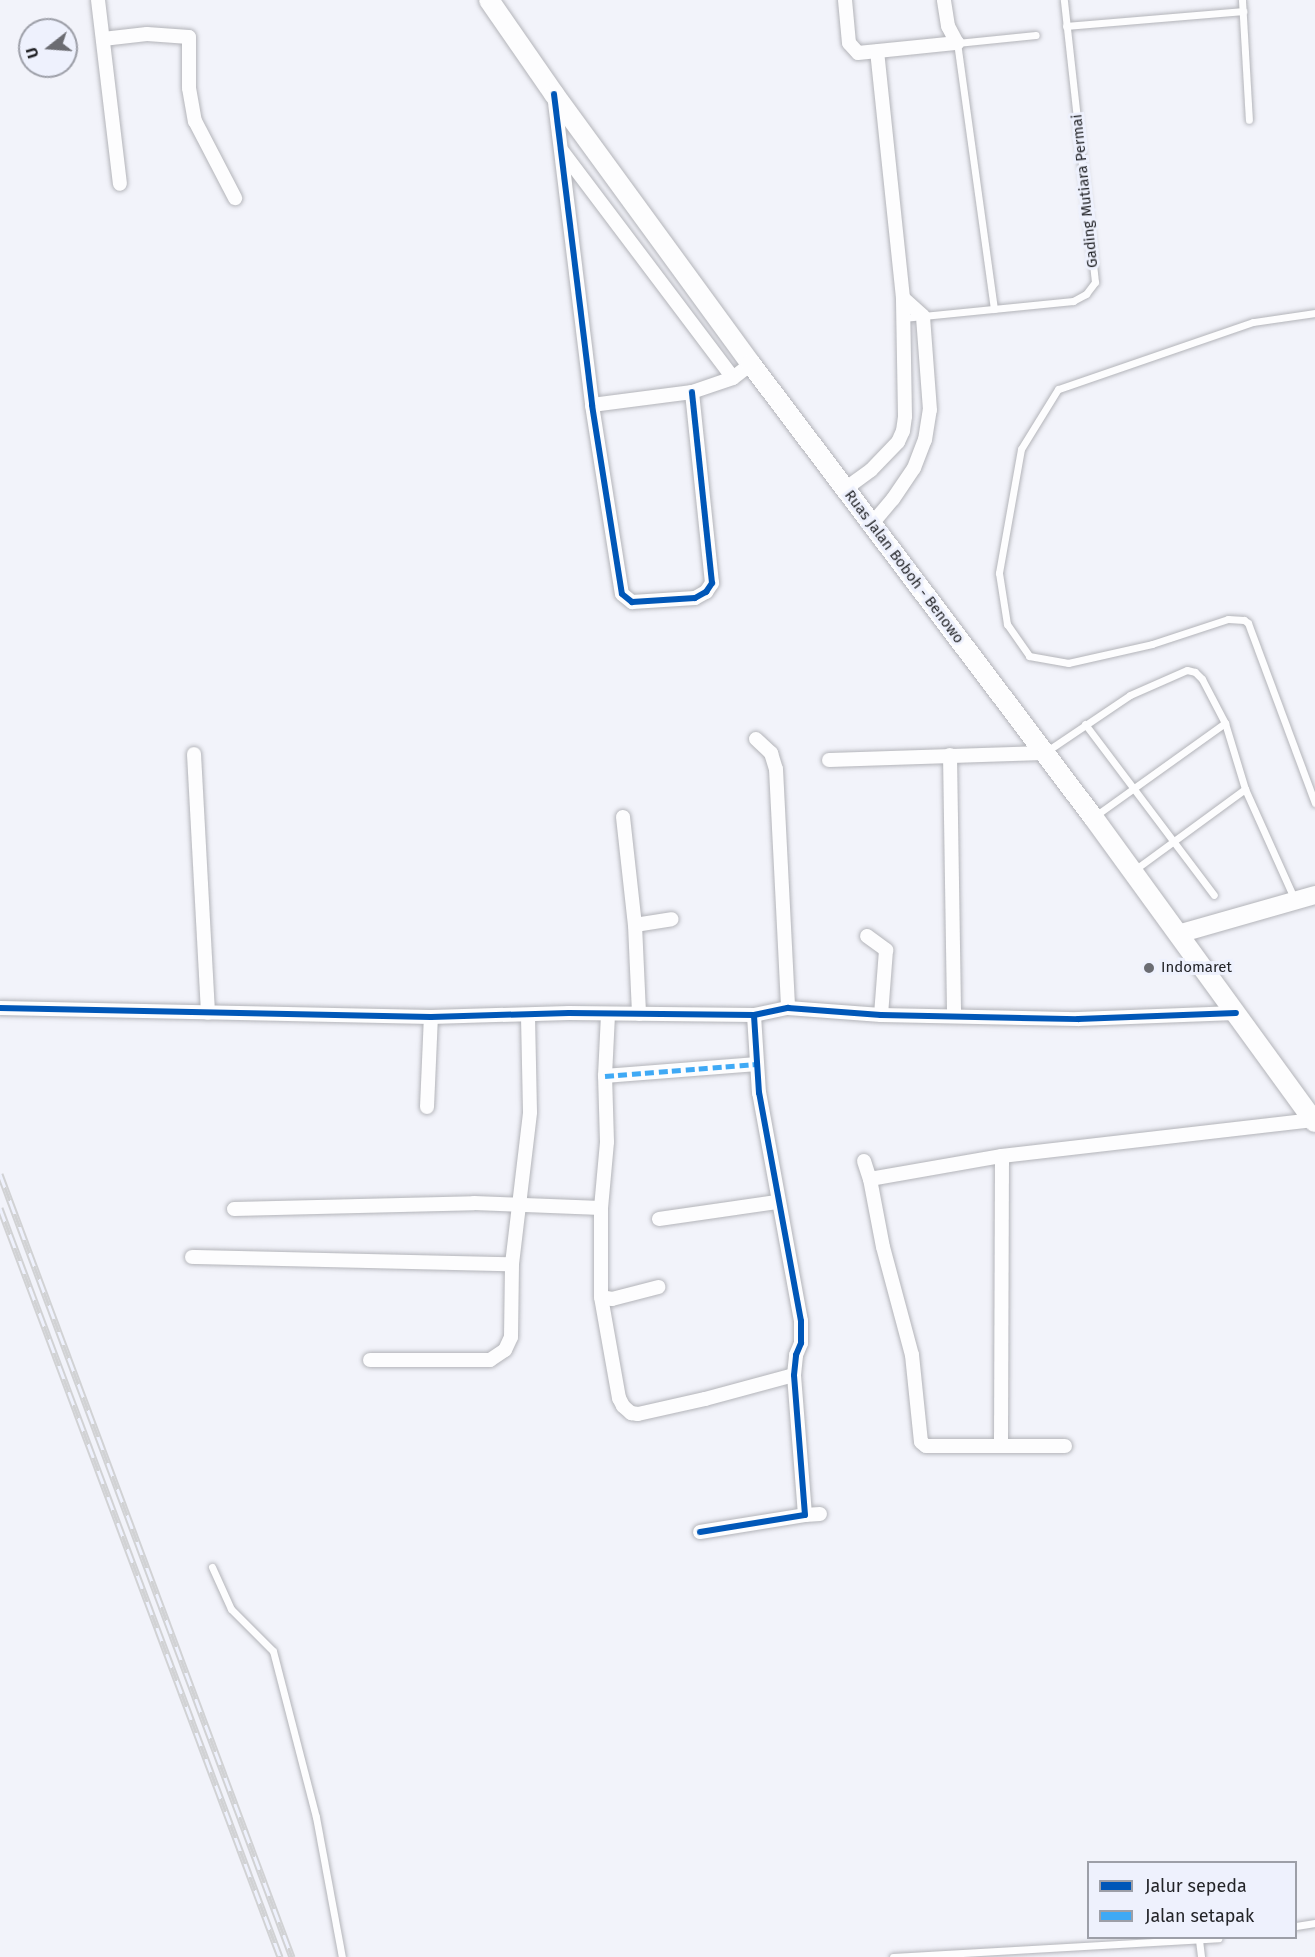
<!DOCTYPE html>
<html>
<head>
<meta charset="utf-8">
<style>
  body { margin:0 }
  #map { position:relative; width:1315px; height:1957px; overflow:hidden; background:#f2f3fa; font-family:"Fira Sans",sans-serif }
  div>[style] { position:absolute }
  .roads { filter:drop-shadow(0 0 2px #b3b4b9) drop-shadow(0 0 2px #b3b4b9) }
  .service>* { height:7px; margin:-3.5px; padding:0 3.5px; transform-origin:3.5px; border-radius:3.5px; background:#fdfdfe }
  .minor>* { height:14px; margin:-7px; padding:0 7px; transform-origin:7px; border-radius:7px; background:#fdfdfe }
  .tertiary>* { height:18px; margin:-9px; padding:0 9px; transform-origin:9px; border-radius:9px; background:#fdfdfe }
  .secondary>* { height:20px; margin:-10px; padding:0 10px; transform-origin:10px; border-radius:10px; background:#fdfdfe }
  .rail>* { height:7px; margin-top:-3.5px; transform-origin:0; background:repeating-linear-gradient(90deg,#eef1fd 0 14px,#d1d2d4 0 28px); box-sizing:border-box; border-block:2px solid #d1d2d4 }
  .quiet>* { height:4.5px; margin-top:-2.25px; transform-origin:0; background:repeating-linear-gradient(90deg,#3fa9f5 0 9px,transparent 0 13.5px) }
  .cycleway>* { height:6px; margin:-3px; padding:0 3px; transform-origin:3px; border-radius:3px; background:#0057b8 }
  .dots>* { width:16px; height:16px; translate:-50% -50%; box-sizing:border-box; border:3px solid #eef1fd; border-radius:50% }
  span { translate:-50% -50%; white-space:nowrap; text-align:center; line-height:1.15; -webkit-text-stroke:6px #eef1fd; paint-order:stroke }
  .street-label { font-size:15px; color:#232428 }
  .poi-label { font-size:15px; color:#232428 }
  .left { translate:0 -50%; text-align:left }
  .legend { position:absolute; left:1087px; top:1861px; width:210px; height:78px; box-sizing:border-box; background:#eef1fd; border:2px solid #9d9fa8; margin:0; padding:8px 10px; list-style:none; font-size:18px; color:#232428 }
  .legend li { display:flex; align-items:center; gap:12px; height:30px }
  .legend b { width:30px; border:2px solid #9d9fa8 }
  .north { position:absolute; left:18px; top:18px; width:60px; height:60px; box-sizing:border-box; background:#eef1fd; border:2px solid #9d9fa8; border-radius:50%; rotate:253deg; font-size:16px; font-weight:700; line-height:24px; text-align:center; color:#232428 }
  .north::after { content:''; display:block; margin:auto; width:21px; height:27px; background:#6b6c72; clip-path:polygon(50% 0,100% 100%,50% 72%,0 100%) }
</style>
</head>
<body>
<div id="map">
  <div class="roads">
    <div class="service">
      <i style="left:1242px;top:0;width:120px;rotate:86.7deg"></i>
      <i style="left:1066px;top:26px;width:178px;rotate:-4.8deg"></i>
      <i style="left:994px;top:309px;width:269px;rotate:-97.9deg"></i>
      <i style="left:957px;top:43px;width:79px;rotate:-5.8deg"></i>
      <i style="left:1315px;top:313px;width:63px;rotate:171.7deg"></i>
      <i style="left:1253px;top:322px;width:206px;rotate:161deg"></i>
      <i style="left:1058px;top:389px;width:70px;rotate:121.7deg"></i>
      <i style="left:1021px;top:449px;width:126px;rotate:100.1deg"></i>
      <i style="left:999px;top:573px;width:52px;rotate:81.1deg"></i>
      <i style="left:1007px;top:624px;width:39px;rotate:55deg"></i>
      <i style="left:1029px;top:656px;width:40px;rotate:10deg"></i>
      <i style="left:1068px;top:663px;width:86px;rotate:-12.7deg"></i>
      <i style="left:1152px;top:644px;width:80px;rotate:-18.2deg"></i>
      <i style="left:1228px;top:619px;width:16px;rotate:4deg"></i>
      <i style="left:1244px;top:620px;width:5px;rotate:37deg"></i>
      <i style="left:1248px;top:623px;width:192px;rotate:69.6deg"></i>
      <i style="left:903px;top:318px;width:171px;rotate:-5.7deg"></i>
      <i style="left:1073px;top:301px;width:15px;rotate:-28deg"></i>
      <i style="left:1086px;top:294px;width:15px;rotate:-53deg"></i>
      <i style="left:1095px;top:282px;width:284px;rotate:-96.3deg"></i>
      <i style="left:1085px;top:724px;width:214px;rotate:53deg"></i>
      <i style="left:1047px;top:751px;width:100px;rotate:-34deg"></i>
      <i style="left:1130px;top:695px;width:62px;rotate:-23.7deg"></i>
      <i style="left:1187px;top:670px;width:8px;rotate:14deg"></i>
      <i style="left:1195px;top:672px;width:10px;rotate:45deg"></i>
      <i style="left:1202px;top:679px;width:50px;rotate:62.4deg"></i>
      <i style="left:1225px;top:723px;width:69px;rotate:73.1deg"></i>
      <i style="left:1245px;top:789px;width:122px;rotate:65.8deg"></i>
      <i style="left:1095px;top:816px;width:160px;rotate:-35.6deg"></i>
      <i style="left:1133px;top:871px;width:139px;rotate:-36.2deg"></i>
      <i style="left:212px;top:1567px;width:46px;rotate:65.7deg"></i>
      <i style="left:231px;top:1609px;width:59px;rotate:45deg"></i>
      <i style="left:273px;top:1651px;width:171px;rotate:75.5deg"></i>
      <i style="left:316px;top:1817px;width:142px;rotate:79.5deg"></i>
      <i style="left:1296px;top:1926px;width:19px;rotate:-9deg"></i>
      <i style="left:1199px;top:1940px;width:17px;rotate:83deg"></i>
      <i style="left:893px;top:1957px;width:326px;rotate:-3.3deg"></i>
    </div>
    <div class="minor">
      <i style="left:98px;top:0;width:185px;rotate:83.2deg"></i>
      <i style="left:845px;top:0;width:43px;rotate:84.7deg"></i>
      <i style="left:849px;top:43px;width:13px;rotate:48deg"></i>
      <i style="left:858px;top:53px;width:100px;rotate:-5.8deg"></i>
      <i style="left:957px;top:43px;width:19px;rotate:-118deg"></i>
      <i style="left:948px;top:26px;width:26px;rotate:-99deg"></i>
      <i style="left:103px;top:39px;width:44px;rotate:-6.5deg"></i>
      <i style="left:147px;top:34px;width:42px;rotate:4.1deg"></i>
      <i style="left:189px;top:37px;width:51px;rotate:90deg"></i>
      <i style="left:189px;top:88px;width:34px;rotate:80deg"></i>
      <i style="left:195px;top:121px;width:87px;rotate:62.5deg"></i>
      <i style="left:554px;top:94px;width:313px;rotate:83deg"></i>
      <i style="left:592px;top:405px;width:191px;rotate:81deg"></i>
      <i style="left:622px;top:594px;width:13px;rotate:39deg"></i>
      <i style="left:632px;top:602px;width:63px;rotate:-3.6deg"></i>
      <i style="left:695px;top:598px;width:13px;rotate:-29deg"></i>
      <i style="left:706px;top:592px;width:11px;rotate:-56deg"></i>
      <i style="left:712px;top:583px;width:192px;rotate:-96deg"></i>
      <i style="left:562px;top:151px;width:284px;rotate:53deg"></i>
      <i style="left:592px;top:405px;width:101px;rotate:-7.4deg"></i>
      <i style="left:692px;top:392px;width:43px;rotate:-18.9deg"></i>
      <i style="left:733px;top:378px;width:23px;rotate:-38deg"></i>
      <i style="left:845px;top:489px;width:32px;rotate:-36deg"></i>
      <i style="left:871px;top:470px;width:39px;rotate:-46deg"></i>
      <i style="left:898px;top:442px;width:12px;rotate:-66deg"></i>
      <i style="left:903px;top:431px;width:15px;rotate:-82deg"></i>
      <i style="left:905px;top:416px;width:118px;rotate:-91deg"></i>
      <i style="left:903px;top:298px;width:248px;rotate:-96deg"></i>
      <i style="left:871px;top:525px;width:34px;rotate:-50deg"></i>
      <i style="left:893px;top:499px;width:37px;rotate:-56deg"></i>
      <i style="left:914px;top:468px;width:30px;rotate:-69deg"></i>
      <i style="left:925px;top:440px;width:30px;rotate:-81deg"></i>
      <i style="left:930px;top:410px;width:94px;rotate:-94.3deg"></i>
      <i style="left:923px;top:316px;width:27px;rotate:-138deg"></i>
      <i style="left:756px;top:739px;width:21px;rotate:43deg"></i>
      <i style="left:771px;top:753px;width:17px;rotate:73deg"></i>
      <i style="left:776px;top:769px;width:239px;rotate:87.1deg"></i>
      <i style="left:194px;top:754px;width:259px;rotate:86.9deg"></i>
      <i style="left:950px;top:755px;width:261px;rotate:89.1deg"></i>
      <i style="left:829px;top:760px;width:215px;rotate:-1.9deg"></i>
      <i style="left:623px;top:817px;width:109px;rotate:83.7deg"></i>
      <i style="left:635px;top:925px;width:89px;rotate:87.4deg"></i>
      <i style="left:635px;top:925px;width:37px;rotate:-9deg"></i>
      <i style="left:867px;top:936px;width:24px;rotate:36deg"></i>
      <i style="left:886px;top:950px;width:65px;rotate:94.4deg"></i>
      <i style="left:0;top:1008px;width:431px;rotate:1.2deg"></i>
      <i style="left:431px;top:1017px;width:138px;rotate:-1.7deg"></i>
      <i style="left:569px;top:1013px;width:185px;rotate:0.6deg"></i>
      <i style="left:754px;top:1015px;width:35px;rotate:-12deg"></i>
      <i style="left:788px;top:1008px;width:93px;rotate:4.3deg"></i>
      <i style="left:881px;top:1015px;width:197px;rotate:1.2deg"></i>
      <i style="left:1078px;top:1019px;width:158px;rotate:-2.2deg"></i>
      <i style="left:605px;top:1076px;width:152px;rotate:-4.5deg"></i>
      <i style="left:427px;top:1107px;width:90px;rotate:-87.5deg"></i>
      <i style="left:864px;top:1161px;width:19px;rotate:72deg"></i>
      <i style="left:870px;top:1179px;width:134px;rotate:-9.9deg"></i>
      <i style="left:1002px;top:1156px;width:313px;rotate:-6.6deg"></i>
      <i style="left:870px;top:1179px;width:69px;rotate:79.2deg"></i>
      <i style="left:883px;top:1247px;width:112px;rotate:75deg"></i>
      <i style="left:912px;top:1355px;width:87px;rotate:84.1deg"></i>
      <i style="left:921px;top:1442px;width:6px;rotate:39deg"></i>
      <i style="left:926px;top:1446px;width:139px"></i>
      <i style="left:601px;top:1208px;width:89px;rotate:90deg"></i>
      <i style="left:601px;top:1297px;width:11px;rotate:10deg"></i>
      <i style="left:612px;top:1299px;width:48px;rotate:-14.6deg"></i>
      <i style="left:234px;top:1209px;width:240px;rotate:-1.4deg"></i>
      <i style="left:474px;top:1203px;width:127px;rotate:2.3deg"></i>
      <i style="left:601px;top:1208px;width:66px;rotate:-84.8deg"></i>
      <i style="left:607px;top:1142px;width:66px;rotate:-91.7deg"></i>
      <i style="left:605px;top:1076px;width:61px;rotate:-87.2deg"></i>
      <i style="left:659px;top:1219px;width:119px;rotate:-8.2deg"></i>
      <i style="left:192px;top:1257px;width:320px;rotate:1.3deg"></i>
      <i style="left:601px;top:1297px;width:103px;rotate:79.9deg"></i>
      <i style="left:619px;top:1398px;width:9px;rotate:63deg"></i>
      <i style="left:623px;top:1406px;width:11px;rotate:41deg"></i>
      <i style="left:631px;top:1413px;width:7px;rotate:8deg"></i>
      <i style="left:638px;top:1414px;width:69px;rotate:-12.6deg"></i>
      <i style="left:705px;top:1399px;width:92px;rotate:-15.1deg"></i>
      <i style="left:370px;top:1360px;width:120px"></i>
      <i style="left:490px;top:1360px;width:18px;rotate:-34deg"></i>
      <i style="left:505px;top:1350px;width:14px;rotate:-65deg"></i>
      <i style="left:511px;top:1337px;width:73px;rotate:-89.2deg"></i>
      <i style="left:512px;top:1264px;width:153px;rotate:-83.2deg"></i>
      <i style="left:530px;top:1112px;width:97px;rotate:-91.2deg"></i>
      <i style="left:1001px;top:1444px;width:288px;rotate:-89.8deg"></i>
      <i style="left:805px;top:1515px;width:15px;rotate:-4deg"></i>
      <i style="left:700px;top:1532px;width:106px;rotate:-9.2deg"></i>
      <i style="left:805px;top:1515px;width:140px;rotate:-94.5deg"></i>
      <i style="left:794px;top:1375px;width:20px;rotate:-84deg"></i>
      <i style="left:796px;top:1355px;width:13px;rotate:-67deg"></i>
      <i style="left:801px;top:1343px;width:22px;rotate:-90deg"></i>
      <i style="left:801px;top:1321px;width:232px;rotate:-100.4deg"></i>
      <i style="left:759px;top:1093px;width:78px;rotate:-93.7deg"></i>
    </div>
    <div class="tertiary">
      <i style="left:1178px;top:934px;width:142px;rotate:-15.9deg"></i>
    </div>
    <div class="secondary">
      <i style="left:489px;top:0;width:114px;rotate:55.3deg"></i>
      <i style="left:554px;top:94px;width:334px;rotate:53.9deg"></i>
      <i style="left:751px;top:364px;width:568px;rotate:52.95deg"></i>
      <i style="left:1093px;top:817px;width:377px;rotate:54deg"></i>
    </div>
  </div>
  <div class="rail">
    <i style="left:0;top:1174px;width:836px;rotate:69.55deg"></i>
    <i style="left:0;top:1208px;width:800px;rotate:69.5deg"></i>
  </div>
  <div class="quiet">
    <i style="left:605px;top:1076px;width:152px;rotate:-4.5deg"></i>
  </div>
  <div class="cycleway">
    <i style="left:554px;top:94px;width:313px;rotate:83deg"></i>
    <i style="left:592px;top:405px;width:191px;rotate:81deg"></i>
    <i style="left:622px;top:594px;width:13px;rotate:39deg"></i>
    <i style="left:632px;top:602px;width:63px;rotate:-3.6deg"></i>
    <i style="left:695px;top:598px;width:13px;rotate:-29deg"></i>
    <i style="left:706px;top:592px;width:11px;rotate:-56deg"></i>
    <i style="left:712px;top:583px;width:192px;rotate:-96deg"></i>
    <i style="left:0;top:1008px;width:431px;rotate:1.2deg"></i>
    <i style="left:431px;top:1017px;width:138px;rotate:-1.7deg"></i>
    <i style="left:569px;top:1013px;width:185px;rotate:0.6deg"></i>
    <i style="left:754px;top:1015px;width:35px;rotate:-12deg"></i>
    <i style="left:788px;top:1008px;width:93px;rotate:4.3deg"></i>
    <i style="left:881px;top:1015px;width:197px;rotate:1.2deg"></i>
    <i style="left:1078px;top:1019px;width:158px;rotate:-2.2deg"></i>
    <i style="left:700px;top:1532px;width:106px;rotate:-9.2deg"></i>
    <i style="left:805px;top:1515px;width:140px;rotate:-94.5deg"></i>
    <i style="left:794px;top:1375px;width:20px;rotate:-84deg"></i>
    <i style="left:796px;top:1355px;width:13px;rotate:-67deg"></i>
    <i style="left:801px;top:1343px;width:22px;rotate:-90deg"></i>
    <i style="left:801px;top:1321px;width:232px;rotate:-100.4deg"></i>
    <i style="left:759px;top:1093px;width:78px;rotate:-93.7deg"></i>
  </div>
  <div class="dots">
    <i style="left:1149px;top:968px;background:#6b6c72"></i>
  </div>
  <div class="street-label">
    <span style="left:1085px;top:191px;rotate:-96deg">Gading Mutiara Permai</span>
    <span style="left:904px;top:567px;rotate:53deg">Ruas Jalan Boboh - Benowo</span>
  </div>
  <div class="poi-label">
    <span class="left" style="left:1161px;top:968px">Indomaret</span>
  </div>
  <ul class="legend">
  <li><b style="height:8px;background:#0057b8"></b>Jalur sepeda</li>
  <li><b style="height:8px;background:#3fa9f5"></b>Jalan setapak</li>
  </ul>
  <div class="north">U</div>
</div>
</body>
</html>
